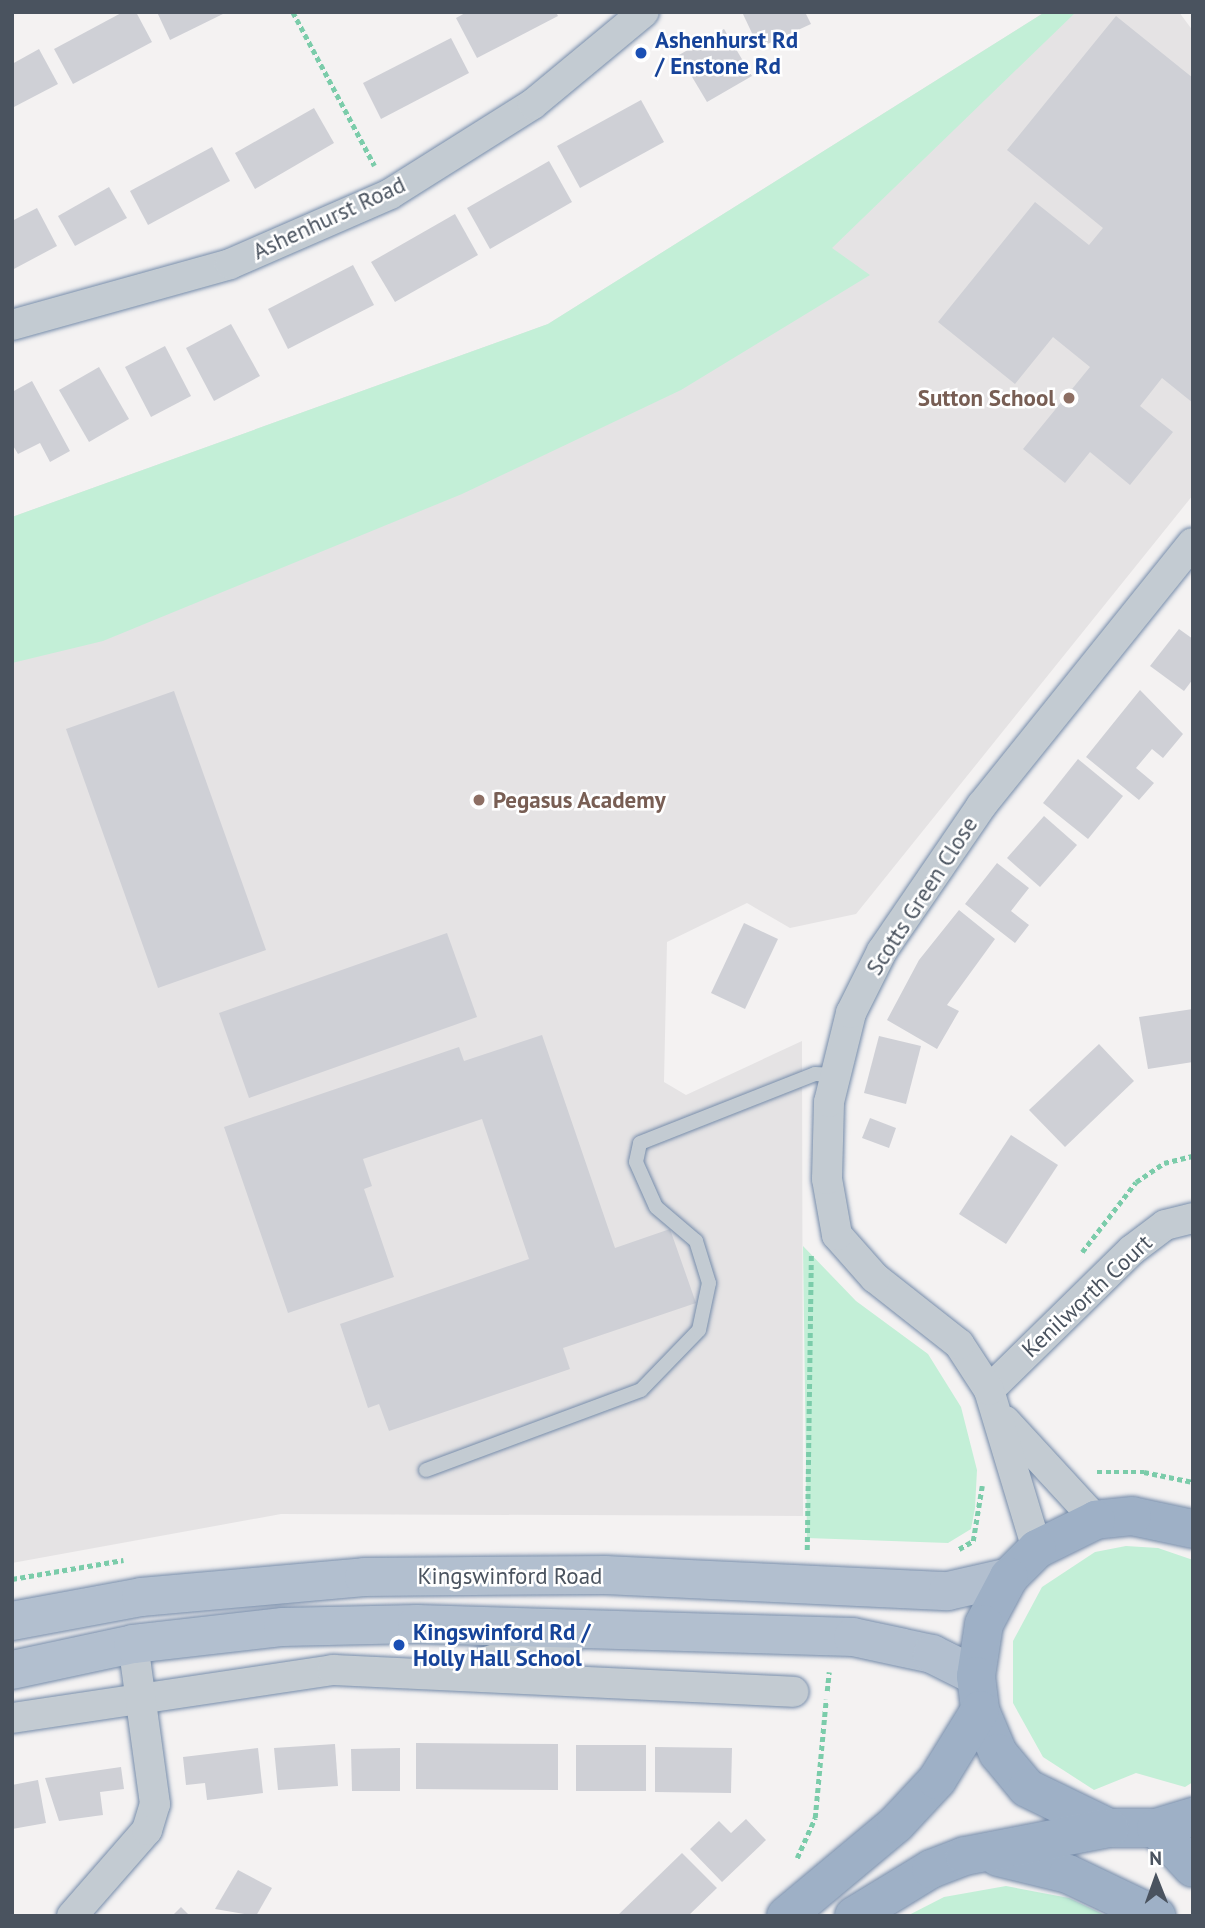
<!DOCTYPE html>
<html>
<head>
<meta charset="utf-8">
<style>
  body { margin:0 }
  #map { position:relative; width:1205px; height:1928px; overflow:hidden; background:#f4f2f2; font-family:"PT Sans",sans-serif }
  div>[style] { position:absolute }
  .education>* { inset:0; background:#e5e3e4 }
  .green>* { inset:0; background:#c3efd7 }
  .building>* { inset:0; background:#cfd0d6 }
  .path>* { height:4.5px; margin-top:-2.25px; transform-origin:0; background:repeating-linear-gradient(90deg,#7bccaa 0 5px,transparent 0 8.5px) }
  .roads { filter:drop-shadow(0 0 2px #768caa) drop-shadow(0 0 2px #768caa) }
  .service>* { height:14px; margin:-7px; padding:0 7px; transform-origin:7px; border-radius:7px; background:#c3cbd2 }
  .minor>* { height:30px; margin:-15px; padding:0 15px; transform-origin:15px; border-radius:15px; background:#c3cbd2 }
  .primary>* { height:38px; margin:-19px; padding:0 19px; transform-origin:19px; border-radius:19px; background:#b2bfcf }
  .trunk>* { height:38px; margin:-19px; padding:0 19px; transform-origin:19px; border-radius:19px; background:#9eb0c6 }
  .dots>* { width:19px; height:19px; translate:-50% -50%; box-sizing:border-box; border:4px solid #fff; border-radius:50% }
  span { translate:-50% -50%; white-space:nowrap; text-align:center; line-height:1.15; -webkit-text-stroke:5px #fff; paint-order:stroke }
  .transit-label { font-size:23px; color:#164399; font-weight:700 }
  .left { translate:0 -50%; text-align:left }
  .street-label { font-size:23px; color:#4a535f }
  .education-label { font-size:23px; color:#785e54; font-weight:700 }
  .right { translate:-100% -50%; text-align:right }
  .frame { position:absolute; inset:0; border:14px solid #4a535f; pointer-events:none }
  .north { position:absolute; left:1121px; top:1844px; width:70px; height:70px; -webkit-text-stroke:5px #fff; paint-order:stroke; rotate:359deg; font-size:19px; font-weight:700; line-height:28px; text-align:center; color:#4a535f }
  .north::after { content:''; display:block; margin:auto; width:24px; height:32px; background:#4a535f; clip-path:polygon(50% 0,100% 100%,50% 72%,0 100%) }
</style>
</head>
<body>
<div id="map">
  <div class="education">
    <i style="clip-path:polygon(1045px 12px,1179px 12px,1193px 31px,1193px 495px,856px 914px,790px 928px,747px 903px,667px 942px,664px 1082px,686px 1095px,802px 1041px,803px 1516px,281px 1514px,12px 1563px,12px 517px,548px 324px)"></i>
  </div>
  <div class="green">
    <i style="clip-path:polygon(1045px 12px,1076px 12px,832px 248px,870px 275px,681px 390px,462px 494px,103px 641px,12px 663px,12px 517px,548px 324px)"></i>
    <i style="clip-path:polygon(803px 1246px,856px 1301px,928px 1354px,961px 1407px,977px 1470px,975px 1508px,971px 1529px,948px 1543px,807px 1538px)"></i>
    <i style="clip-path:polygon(1126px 1546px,1158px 1548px,1193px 1560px,1193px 1782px,1185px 1787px,1136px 1773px,1094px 1790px,1043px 1757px,1013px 1703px,1013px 1641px,1042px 1587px,1095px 1552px)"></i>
    <i style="clip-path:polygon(1006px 1886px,1069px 1898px,1107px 1916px,907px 1916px,944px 1897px)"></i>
  </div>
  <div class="building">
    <i style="clip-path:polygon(123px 12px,136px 12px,152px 42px,73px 84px,54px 49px)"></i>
    <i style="clip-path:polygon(157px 12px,227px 12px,170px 40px)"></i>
    <i style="clip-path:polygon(467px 12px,556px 12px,558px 16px,477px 58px,456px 18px)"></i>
    <i style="clip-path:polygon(742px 12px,805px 12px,811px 24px,759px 48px)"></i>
    <i style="clip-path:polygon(1116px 16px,1193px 78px,1193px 403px,1162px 378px,1140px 406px,1173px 432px,1130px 485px,1090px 452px,1065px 483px,1023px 449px,1090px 367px,1053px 337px,1015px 384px,938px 322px,1035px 202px,1089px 245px,1103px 228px,1007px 150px)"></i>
    <i style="clip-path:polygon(724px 29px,752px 76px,707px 102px,679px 55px)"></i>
    <i style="clip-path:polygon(451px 38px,469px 73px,381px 119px,363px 83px)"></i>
    <i style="clip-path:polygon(39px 49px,58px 84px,12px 108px,12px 64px)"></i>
    <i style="clip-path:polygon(641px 100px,664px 142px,580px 188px,557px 146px)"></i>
    <i style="clip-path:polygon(314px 108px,334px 143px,255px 189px,235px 153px)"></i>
    <i style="clip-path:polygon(212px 147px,230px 181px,148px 225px,130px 191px)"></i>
    <i style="clip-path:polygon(549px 161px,572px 202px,490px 249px,467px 208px)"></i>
    <i style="clip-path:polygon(109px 187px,127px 218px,75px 246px,58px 216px)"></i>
    <i style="clip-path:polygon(37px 208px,57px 246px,12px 270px,12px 221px)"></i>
    <i style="clip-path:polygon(455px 214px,478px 255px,395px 302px,371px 262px)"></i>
    <i style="clip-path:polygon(353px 265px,374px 305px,288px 349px,268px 309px)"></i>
    <i style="clip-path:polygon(231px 324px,260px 376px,214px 401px,186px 348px)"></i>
    <i style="clip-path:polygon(165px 346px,191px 396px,151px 417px,125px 367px)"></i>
    <i style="clip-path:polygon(99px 367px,129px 419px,89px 442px,59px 390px)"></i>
    <i style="clip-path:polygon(32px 381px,70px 451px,50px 462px,40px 443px,18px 454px,12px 444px,12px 392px)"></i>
    <i style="clip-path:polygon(1179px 629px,1193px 639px,1193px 679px,1184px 691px,1150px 666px)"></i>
    <i style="clip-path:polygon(1140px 690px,1183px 734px,1163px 758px,1152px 749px,1136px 768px,1154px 783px,1139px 800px,1086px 757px)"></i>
    <i style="clip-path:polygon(174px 691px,266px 950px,158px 988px,66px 729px)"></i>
    <i style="clip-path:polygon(1078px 759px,1123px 796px,1088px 839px,1043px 803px)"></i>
    <i style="clip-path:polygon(1044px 816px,1077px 845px,1040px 887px,1007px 858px)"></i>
    <i style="clip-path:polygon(997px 863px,1029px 888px,1011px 911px,1029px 925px,1015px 943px,965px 904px)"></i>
    <i style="clip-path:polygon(959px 910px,995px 939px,947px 1005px,959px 1011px,937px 1049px,887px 1020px,919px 960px)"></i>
    <i style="clip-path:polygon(744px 923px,778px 939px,745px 1009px,711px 993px)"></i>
    <i style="clip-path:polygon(447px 933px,477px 1017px,249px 1098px,219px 1013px)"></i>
    <i style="clip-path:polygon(1193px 1009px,1193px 1062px,1148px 1069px,1139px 1017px)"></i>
    <i style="clip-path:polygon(542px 1035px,615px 1248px,670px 1229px,696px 1303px,563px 1348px,570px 1369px,389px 1431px,379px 1404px,368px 1408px,340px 1324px,529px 1259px,482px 1119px,363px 1159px,372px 1186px,364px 1189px,394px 1277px,288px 1313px,224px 1127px,459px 1047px,464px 1061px)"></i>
    <i style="clip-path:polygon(879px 1036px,921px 1046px,906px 1104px,864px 1093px)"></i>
    <i style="clip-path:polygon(1099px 1044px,1134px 1081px,1065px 1147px,1029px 1110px)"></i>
    <i style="clip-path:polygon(870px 1118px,896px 1128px,889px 1148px,862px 1138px)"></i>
    <i style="clip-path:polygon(1011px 1135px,1058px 1165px,1006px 1244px,959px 1214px)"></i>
    <i style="clip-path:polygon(416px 1743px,558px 1744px,558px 1790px,416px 1789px)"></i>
    <i style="clip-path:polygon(335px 1744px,338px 1786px,278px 1790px,274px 1748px)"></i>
    <i style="clip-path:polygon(576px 1745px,646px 1745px,646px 1791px,576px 1791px)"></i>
    <i style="clip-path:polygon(655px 1747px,732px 1748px,731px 1793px,655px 1792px)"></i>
    <i style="clip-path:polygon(258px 1748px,263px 1793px,207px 1800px,205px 1783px,186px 1785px,183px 1757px)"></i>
    <i style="clip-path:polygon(400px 1748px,400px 1791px,352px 1791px,351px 1749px)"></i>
    <i style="clip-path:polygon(121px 1767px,124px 1789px,100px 1792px,103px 1815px,59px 1821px,45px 1778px)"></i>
    <i style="clip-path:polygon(38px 1780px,46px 1823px,12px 1829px,12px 1785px)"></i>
    <i style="clip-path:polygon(746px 1819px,766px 1840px,722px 1882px,690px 1849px,719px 1821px,731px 1833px)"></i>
    <i style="clip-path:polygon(682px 1853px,717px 1888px,688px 1916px,617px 1916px)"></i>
    <i style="clip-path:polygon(238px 1870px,272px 1888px,256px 1916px,215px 1909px)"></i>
    <i style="clip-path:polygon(181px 1907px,190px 1916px,172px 1916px)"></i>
  </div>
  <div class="path">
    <i style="left:293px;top:12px;width:174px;rotate:62deg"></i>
    <i style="left:1082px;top:1252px;width:88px;rotate:-52.4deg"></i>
    <i style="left:1136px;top:1182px;width:34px;rotate:-34deg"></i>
    <i style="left:1164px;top:1163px;width:30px;rotate:-14deg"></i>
    <i style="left:1097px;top:1472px;width:47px"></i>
    <i style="left:1144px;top:1472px;width:50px;rotate:11.5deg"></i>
    <i style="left:959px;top:1549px;width:16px;rotate:-30deg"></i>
    <i style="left:973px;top:1541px;width:56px;rotate:-80.7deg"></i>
    <i style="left:807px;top:1550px;width:295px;rotate:-89.2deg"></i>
    <i style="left:12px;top:1579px;width:113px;rotate:-9.7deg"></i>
    <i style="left:827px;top:1691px;width:19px;rotate:-84deg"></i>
    <i style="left:797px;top:1858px;width:44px;rotate:-65.8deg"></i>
    <i style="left:815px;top:1818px;width:119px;rotate:-84.7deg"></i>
  </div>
  <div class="roads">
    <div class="service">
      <i style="left:426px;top:1470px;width:229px;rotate:-20.4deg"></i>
      <i style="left:641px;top:1390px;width:83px;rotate:-46deg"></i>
      <i style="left:699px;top:1330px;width:48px;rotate:-78deg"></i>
      <i style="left:709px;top:1283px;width:44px;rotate:-107.2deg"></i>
      <i style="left:696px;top:1241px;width:52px;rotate:-139.6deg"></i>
      <i style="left:656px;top:1207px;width:49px;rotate:-114deg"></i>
      <i style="left:636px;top:1162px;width:19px;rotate:-78deg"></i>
      <i style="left:640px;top:1143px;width:188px;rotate:-21.5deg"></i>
      <i style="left:815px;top:1074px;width:21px;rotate:3deg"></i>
    </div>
    <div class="minor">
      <i style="left:12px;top:325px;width:226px;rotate:-15.6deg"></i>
      <i style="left:230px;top:264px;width:175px;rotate:-23.6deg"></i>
      <i style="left:390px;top:194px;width:169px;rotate:-32.2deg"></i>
      <i style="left:533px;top:104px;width:144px;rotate:-39.7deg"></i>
      <i style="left:989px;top:1390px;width:200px;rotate:-44.4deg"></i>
      <i style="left:1132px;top:1250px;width:41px;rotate:-37.1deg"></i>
      <i style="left:1165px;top:1225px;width:29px;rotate:-14deg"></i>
      <i style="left:1005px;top:1421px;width:134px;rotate:47.4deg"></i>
      <i style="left:1037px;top:1549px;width:166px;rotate:-106.8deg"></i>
      <i style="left:989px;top:1390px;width:55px;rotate:-123.1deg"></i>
      <i style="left:959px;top:1344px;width:107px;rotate:-141.8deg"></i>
      <i style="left:875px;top:1278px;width:57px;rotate:-131.5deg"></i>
      <i style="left:837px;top:1235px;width:57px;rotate:-100.1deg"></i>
      <i style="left:827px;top:1179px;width:77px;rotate:-88.5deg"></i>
      <i style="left:829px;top:1102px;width:92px;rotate:-76.1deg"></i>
      <i style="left:851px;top:1013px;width:69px;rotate:-63.4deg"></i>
      <i style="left:882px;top:951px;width:177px;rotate:-55.6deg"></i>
      <i style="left:982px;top:805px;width:336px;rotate:-51.2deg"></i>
      <i style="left:479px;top:1664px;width:108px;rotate:-16.8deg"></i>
      <i style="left:12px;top:1718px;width:325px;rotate:-8.5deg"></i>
      <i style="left:333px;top:1670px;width:461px;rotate:2.7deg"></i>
      <i style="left:72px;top:1916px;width:114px;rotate:-48.9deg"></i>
      <i style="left:147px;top:1830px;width:27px;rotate:-73deg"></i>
      <i style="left:155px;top:1804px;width:162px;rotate:-97.8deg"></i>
    </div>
    <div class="primary">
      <i style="left:12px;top:1621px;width:131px;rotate:-10.5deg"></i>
      <i style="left:141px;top:1597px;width:224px;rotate:-5.1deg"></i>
      <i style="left:364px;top:1577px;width:241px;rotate:-0.5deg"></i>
      <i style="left:605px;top:1575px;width:343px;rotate:2.7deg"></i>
      <i style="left:948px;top:1591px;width:63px;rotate:-12.9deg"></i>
      <i style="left:12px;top:1670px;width:124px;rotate:-12.1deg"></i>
      <i style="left:133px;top:1644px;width:151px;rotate:-6.5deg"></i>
      <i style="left:283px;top:1627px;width:134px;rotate:-1.3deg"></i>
      <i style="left:417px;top:1624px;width:436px;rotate:1.7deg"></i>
      <i style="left:853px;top:1637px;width:81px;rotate:12.1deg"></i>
      <i style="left:932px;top:1654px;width:49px;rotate:26.6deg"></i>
    </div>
    <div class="trunk">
      <i style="left:1193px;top:1529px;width:62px;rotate:-168deg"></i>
      <i style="left:1132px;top:1516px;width:36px;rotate:174deg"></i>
      <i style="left:1096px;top:1520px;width:66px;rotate:153.8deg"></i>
      <i style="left:1037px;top:1549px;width:40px;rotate:135deg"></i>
      <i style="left:1009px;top:1577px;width:53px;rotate:118deg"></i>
      <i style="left:984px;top:1624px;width:53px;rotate:98.7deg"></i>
      <i style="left:976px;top:1676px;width:34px;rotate:83deg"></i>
      <i style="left:980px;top:1710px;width:47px;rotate:67.3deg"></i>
      <i style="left:998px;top:1753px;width:45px;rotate:50.4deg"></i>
      <i style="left:1027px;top:1788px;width:91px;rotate:26deg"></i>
      <i style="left:1109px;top:1828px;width:47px"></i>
      <i style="left:1156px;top:1828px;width:39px;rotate:-17deg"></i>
      <i style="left:1156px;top:1828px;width:54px;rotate:47.2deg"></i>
      <i style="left:998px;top:1857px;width:72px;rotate:13.7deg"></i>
      <i style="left:1068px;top:1874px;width:98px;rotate:25.5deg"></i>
      <i style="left:786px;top:1916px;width:143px;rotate:-39.9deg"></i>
      <i style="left:896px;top:1824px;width:60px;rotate:-47deg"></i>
      <i style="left:937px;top:1780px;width:82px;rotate:-58.4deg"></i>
      <i style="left:854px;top:1916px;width:90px;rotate:-31.4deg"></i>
      <i style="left:931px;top:1869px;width:36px;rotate:-21deg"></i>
      <i style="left:965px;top:1856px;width:147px;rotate:-11deg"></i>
    </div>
  </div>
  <div class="dots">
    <i style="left:641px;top:53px;background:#1a4fb4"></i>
    <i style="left:1069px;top:398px;background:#8d6e63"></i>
    <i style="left:479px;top:800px;background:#8d6e63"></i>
    <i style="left:399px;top:1645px;background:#1a4fb4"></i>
  </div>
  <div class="transit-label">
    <span class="left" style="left:655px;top:53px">Ashenhurst Rd<br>/ Enstone Rd</span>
    <span class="left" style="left:413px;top:1645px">Kingswinford Rd /<br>Holly Hall School</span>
  </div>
  <div class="street-label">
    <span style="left:329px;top:218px;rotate:-25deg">Ashenhurst Road</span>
    <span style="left:922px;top:896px;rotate:-57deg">Scotts Green Close</span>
    <span style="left:1087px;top:1296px;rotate:-43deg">Kenilworth Court</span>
    <span style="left:510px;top:1576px">Kingswinford Road</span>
  </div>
  <div class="education-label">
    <span class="right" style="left:1055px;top:398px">Sutton School</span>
    <span class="left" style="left:493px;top:800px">Pegasus Academy</span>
  </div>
  <div class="frame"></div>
  <div class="north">N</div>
</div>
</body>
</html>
